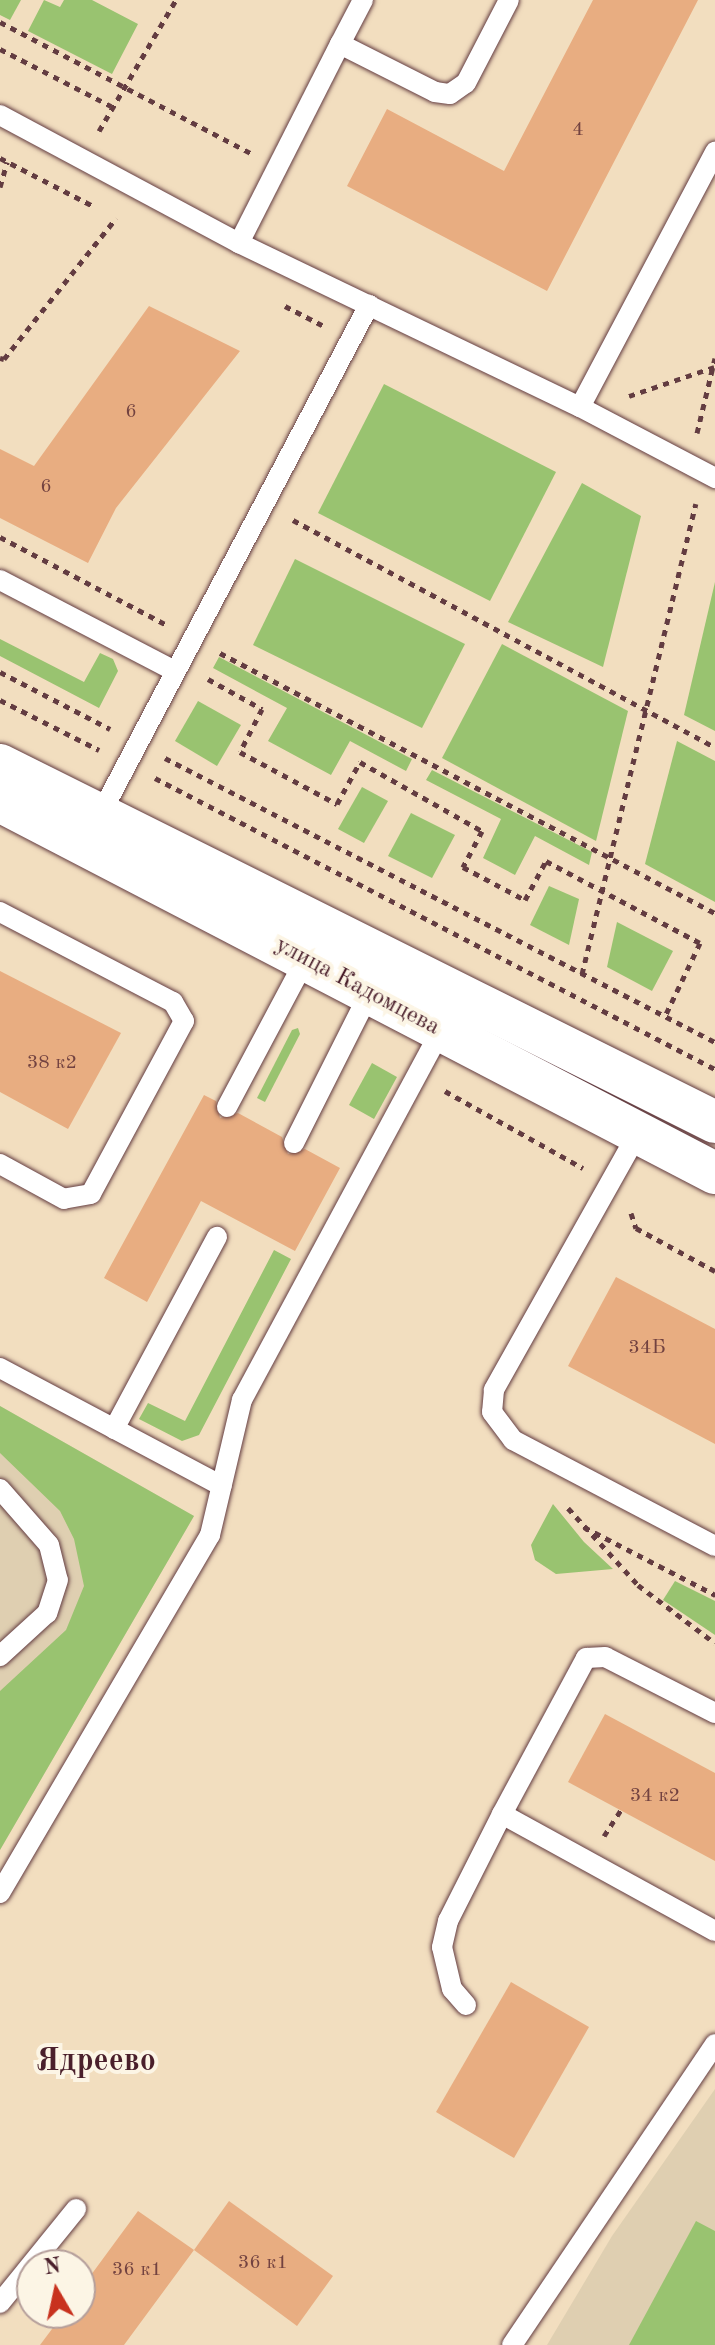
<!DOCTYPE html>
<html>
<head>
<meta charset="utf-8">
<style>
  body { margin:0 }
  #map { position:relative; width:715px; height:2345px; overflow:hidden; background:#f2debf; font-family:"Old Standard TT",serif }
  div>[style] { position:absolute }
  .built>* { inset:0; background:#dfcfb1 }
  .green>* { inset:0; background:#99c370 }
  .building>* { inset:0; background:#e8ad81 }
  .path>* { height:5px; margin-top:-2.5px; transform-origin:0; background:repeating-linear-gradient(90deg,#633c41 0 6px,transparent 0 12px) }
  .roads { filter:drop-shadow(0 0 2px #633c41) drop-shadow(0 0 2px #633c41) }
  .lane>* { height:20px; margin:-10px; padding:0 10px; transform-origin:10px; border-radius:10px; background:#fff }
  .street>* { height:42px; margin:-21px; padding:0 21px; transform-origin:21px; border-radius:21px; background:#fff }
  span { translate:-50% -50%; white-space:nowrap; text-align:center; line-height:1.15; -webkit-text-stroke:8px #fcf5e5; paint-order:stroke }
  .number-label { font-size:20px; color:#724240 }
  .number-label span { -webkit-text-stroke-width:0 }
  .street-label { font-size:24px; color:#4a1f2b }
  .district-label { font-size:32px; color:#4a1f2b; font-weight:700 }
  .north { position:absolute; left:16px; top:2249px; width:80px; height:80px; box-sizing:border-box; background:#fcf5e5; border:2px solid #b59f9b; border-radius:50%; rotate:351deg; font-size:22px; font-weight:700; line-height:32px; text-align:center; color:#4a1f2b }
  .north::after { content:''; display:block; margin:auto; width:28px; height:36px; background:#c8321e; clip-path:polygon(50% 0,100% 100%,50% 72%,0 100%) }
</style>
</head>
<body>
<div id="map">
  <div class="built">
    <i style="clip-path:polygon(0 1406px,194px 1516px,0 1850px)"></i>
    <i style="clip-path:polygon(715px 2089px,715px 2345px,547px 2345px,612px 2236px)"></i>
  </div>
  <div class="green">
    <i style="clip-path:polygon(0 0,21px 0,10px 20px,0 15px)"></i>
    <i style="clip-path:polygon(44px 0,60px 7px,64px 0,92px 0,138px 24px,112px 74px,28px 31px)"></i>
    <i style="clip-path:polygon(384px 384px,556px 472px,490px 601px,318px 513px)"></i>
    <i style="clip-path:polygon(582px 483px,641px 516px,603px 667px,508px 622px)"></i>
    <i style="clip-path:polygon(295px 559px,465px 644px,422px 728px,253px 645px)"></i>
    <i style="clip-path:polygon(715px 582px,715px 731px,684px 715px)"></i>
    <i style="clip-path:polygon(0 639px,84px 682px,100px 653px,113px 659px,118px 671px,99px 708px,0 656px)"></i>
    <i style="clip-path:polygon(502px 644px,628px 711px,596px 841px,442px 758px)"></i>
    <i style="clip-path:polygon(219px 657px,412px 759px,406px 771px,350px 741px,331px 775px,268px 741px,287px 708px,213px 668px)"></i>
    <i style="clip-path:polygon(198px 701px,241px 725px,217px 766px,175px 741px)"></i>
    <i style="clip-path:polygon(677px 741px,715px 761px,715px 902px,645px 864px)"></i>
    <i style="clip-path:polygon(432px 770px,592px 852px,589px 865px,535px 836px,515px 875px,483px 858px,501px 819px,426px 780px)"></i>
    <i style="clip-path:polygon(362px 787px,388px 801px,364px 843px,338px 829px)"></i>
    <i style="clip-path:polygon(411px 813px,455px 835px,432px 878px,388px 856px)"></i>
    <i style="clip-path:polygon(549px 886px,579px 899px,569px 945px,530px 925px)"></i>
    <i style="clip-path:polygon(617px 922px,673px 951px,652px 991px,607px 967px)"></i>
    <i style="clip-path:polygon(298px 1028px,300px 1034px,265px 1102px,257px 1098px,292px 1030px)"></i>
    <i style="clip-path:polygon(372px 1063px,397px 1077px,374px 1119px,349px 1105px)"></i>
    <i style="clip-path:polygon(274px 1250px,291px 1259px,199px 1435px,182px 1441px,139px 1419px,148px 1403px,185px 1421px)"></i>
    <i style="clip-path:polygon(0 1406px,194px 1516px,0 1850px,0 1691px,66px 1630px,84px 1586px,74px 1539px,60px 1511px,0 1453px)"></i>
    <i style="clip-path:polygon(553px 1504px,584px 1542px,613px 1569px,556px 1574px,535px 1560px,531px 1545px)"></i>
    <i style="clip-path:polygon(675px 1581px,715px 1601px,715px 1635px,663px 1600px)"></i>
    <i style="clip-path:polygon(696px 2221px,715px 2231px,715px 2345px,629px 2345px)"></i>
  </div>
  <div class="building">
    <i style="clip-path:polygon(593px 0,698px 0,547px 291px,347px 186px,387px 109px,504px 171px)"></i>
    <i style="clip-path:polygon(149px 306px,240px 351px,116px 508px,88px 563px,0 518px,0 449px,34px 466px)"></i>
    <i style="clip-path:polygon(0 971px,121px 1033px,68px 1129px,0 1092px)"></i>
    <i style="clip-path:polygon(204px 1095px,216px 1101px,220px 1118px,238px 1113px,282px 1137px,288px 1154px,305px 1149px,340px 1168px,295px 1251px,201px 1201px,147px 1302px,104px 1278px)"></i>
    <i style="clip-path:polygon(616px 1277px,715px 1329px,715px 1444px,568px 1366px)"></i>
    <i style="clip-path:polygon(605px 1714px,715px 1773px,715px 1861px,568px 1782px)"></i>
    <i style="clip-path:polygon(511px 1982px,589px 2027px,514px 2158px,436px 2112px)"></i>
    <i style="clip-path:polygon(229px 2201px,333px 2276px,297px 2326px,194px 2250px)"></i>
    <i style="clip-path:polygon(138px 2211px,194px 2250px,124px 2345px,40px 2345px,64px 2313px,80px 2313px,80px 2290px)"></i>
  </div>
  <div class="path">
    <i style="left:0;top:22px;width:283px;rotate:27.6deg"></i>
    <i style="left:0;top:49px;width:125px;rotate:27.2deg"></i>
    <i style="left:99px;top:131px;width:152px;rotate:-59.6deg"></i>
    <i style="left:0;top:158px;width:107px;rotate:27.3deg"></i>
    <i style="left:0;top:187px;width:26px;rotate:-74deg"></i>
    <i style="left:285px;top:306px;width:42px;rotate:27.2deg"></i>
    <i style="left:0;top:358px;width:4px;rotate:14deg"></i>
    <i style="left:4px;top:359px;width:180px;rotate:-51.5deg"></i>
    <i style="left:629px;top:396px;width:90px;rotate:-18.8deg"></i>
    <i style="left:697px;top:433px;width:77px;rotate:-76.5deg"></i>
    <i style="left:293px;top:520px;width:479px;rotate:28.3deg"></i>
    <i style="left:0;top:537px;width:187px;rotate:27.8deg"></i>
    <i style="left:220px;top:653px;width:559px;rotate:27.71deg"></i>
    <i style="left:0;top:672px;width:124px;rotate:27.4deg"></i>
    <i style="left:208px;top:679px;width:62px;rotate:29.1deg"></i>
    <i style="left:262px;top:709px;width:48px;rotate:117.1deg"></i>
    <i style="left:240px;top:752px;width:110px;rotate:28.2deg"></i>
    <i style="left:337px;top:804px;width:48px;rotate:-61.3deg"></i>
    <i style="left:360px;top:762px;width:140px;rotate:29.5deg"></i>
    <i style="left:482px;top:831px;width:41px;rotate:117.8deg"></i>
    <i style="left:463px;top:867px;width:70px;rotate:28deg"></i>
    <i style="left:525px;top:900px;width:44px;rotate:-61.7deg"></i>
    <i style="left:546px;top:861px;width:174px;rotate:28deg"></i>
    <i style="left:700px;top:943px;width:81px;rotate:115.6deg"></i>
    <i style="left:0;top:700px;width:111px;rotate:26.8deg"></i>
    <i style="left:165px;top:758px;width:619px;rotate:27.31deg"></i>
    <i style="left:155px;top:778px;width:631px;rotate:27.46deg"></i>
    <i style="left:582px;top:974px;width:484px;rotate:-76.4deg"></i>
    <i style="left:445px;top:1091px;width:158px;rotate:29.2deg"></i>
    <i style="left:631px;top:1213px;width:16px;rotate:72deg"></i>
    <i style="left:636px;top:1228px;width:90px;rotate:28.6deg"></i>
    <i style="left:568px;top:1508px;width:104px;rotate:47.7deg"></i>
    <i style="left:638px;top:1585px;width:96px;rotate:37deg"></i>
    <i style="left:584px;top:1527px;width:148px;rotate:27.4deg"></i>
    <i style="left:604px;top:1836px;width:31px;rotate:-57deg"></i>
  </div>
  <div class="roads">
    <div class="lane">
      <i style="left:340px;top:44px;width:50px;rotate:-62.4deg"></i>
      <i style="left:0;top:115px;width:271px;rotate:28.2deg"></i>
      <i style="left:239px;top:243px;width:223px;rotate:-63.1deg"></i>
      <i style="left:340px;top:44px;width:106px;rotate:26.8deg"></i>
      <i style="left:435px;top:92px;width:15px;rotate:8deg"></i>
      <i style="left:450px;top:94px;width:19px;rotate:-35deg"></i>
      <i style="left:466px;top:83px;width:93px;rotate:-62.6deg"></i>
      <i style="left:239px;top:243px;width:378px;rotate:25.7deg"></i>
      <i style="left:580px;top:407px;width:289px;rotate:-62.1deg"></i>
      <i style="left:580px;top:407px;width:153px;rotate:27.7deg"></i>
      <i style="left:0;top:580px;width:197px;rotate:27.5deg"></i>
      <i style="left:100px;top:815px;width:577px;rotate:-62.19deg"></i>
      <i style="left:0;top:912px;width:195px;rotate:27.5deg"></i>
      <i style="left:173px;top:1002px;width:22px;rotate:60deg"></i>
      <i style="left:184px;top:1021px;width:196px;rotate:118.3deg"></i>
      <i style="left:91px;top:1194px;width:27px;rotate:170deg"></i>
      <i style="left:64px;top:1199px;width:73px;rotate:-151.3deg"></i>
      <i style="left:227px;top:1107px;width:166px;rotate:-62deg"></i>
      <i style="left:638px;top:1133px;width:295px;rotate:119.3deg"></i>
      <i style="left:494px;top:1390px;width:22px;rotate:95deg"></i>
      <i style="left:492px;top:1412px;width:35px;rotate:53deg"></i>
      <i style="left:513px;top:1440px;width:228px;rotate:27.7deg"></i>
      <i style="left:294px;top:1143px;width:167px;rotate:-63.3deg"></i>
      <i style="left:0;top:1368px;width:251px;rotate:28deg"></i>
      <i style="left:114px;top:1429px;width:218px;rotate:-61.8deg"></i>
      <i style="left:0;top:1489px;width:74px;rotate:48.8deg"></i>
      <i style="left:49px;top:1545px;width:36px;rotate:76deg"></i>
      <i style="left:58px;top:1580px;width:35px;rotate:108deg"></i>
      <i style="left:47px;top:1613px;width:64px;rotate:137.5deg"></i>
      <i style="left:715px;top:1713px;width:123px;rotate:-153deg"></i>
      <i style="left:605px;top:1657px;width:19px;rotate:177deg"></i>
      <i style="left:586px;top:1658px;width:177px;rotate:118.3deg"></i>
      <i style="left:502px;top:1814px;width:243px;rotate:28.8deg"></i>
      <i style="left:0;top:1893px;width:415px;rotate:-59.6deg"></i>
      <i style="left:210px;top:1535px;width:139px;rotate:-76.7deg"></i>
      <i style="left:242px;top:1400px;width:419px;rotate:-61.7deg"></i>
      <i style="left:466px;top:2005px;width:21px;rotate:-131deg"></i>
      <i style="left:452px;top:1989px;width:43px;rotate:-103.4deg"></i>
      <i style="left:442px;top:1947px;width:27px;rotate:-77deg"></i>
      <i style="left:448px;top:1921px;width:120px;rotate:-63.2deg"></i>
      <i style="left:0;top:2303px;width:121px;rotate:-51deg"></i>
      <i style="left:512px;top:2345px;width:363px;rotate:-56deg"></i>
    </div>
    <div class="street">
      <i style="left:0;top:765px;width:799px;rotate:26.53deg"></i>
      <i style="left:0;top:801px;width:806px;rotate:27.49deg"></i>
    </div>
  </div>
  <div class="number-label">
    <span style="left:578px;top:130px">4</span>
    <span style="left:131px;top:412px">6</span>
    <span style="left:46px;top:487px">6</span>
    <span style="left:52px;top:1063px">38 к2</span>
    <span style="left:647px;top:1348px">34Б</span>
    <span style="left:655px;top:1796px">34 к2</span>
    <span style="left:263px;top:2263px">36 к1</span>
    <span style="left:137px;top:2270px">36 к1</span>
  </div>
  <div class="street-label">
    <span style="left:357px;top:987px;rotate:28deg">улица Кадомцева</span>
  </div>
  <div class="district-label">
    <span style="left:96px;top:2062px">Ядреево</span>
  </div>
  <div class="north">N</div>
</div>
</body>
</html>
